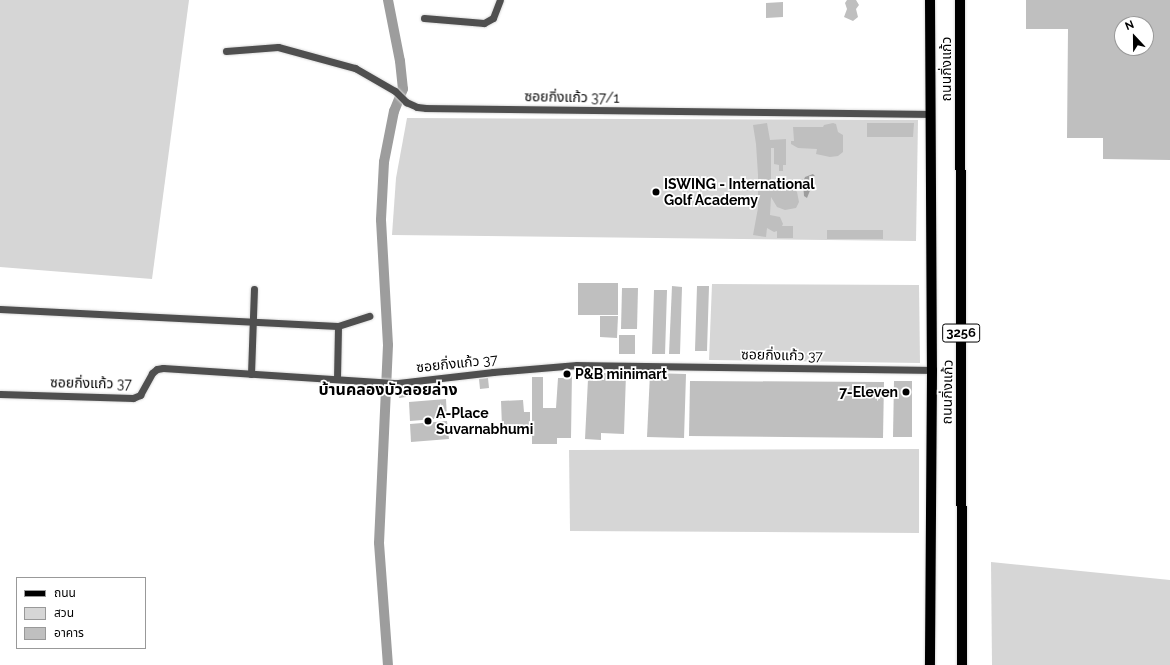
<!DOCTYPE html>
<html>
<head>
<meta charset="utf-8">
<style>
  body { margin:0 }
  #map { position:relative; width:1170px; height:665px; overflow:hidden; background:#fff; font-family:Raleway,"Noto Sans Thai",sans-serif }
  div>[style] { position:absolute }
  .green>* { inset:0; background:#d6d6d6 }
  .water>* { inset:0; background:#9d9d9d }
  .canal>* { height:10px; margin:-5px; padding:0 5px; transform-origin:5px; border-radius:5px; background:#9d9d9d }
  .building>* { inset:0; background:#bfbfbf }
  .roads { filter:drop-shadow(0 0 1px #dbdbdb) drop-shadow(0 0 1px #dbdbdb) }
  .minor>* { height:7px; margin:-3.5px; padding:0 3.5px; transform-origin:3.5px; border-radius:3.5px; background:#4f4f4f }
  .primary>* { height:10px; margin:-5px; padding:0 5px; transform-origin:5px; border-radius:5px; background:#000 }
  .dots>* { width:11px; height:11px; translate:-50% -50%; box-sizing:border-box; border:2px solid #fff; border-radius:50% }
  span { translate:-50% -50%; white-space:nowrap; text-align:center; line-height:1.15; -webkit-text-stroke:3.5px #fff; paint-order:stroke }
  .shield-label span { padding:1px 3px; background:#fff; border:1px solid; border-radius:3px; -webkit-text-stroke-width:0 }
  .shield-label { font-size:13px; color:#000; font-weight:700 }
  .street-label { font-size:14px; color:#000 }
  .poi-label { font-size:14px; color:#000; font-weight:700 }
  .left { translate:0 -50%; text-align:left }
  .right { translate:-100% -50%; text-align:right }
  .quarter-label { font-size:16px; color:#000; font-weight:700 }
  .legend { position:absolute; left:16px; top:577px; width:130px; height:72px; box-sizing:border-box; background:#fff; border:1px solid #999; margin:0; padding:5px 7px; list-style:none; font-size:12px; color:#000 }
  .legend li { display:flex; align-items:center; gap:8px; height:20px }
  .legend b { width:20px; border:1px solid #999 }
  .north { position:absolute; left:1114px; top:16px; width:40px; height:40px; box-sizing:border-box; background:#fff; border:1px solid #999; border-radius:50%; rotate:338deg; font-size:11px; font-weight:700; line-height:16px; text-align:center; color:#000 }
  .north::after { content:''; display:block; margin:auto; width:14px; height:18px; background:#000; clip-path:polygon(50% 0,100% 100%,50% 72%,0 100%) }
</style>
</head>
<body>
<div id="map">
  <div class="green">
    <i style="clip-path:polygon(0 0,189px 0,152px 279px,0 267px)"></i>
    <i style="clip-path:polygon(407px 118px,918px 120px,916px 241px,392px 235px,396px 178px)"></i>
    <i style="clip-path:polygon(712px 284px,919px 285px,920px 363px,709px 360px)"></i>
    <i style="clip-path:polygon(919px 449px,919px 533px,570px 531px,569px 450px)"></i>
    <i style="clip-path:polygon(991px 562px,1170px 580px,1170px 665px,992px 665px)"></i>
  </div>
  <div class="water">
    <i style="clip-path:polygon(813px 174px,815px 176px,815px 178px,807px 198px,804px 196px,803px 182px,805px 177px)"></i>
  </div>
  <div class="canal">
    <i style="left:388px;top:0;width:62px;rotate:78.9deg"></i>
    <i style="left:400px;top:61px;width:28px;rotate:84deg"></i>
    <i style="left:403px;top:89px;width:24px;rotate:112deg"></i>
    <i style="left:394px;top:111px;width:52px;rotate:101.1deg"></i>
    <i style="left:384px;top:162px;width:58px;rotate:93deg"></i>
    <i style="left:381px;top:220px;width:125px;rotate:86.8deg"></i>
    <i style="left:388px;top:345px;width:198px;rotate:92.6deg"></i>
    <i style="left:379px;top:543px;width:122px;rotate:85.8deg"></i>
  </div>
  <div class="building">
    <i style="clip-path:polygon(847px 0,856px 0,859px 5px,856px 9px,858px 17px,853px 21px,844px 17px,847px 9px,845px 3px)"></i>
    <i style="clip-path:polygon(evenodd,1026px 0,1170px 0,1170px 160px,1103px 159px,1103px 138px,1067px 138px,1068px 29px,1026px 29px,1026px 0,1122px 24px,1146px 24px,1146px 48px,1122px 48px,1122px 24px)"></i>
    <i style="clip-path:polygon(783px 2px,783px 17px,766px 18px,766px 3px)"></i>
    <i style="clip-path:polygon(767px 123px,770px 140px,786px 139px,786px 165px,783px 165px,783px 171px,779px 171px,779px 165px,774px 164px,774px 148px,771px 148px,771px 184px,781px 180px,790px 183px,797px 192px,799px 202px,796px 208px,785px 210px,777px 207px,771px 197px,770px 215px,780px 217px,783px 224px,782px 226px,793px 226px,793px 238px,777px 238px,777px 231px,774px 232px,767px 228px,766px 237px,753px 235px,758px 208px,758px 175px,756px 144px,753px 125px)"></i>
    <i style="clip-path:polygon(833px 123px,836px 124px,838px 132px,843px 135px,843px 152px,838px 156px,830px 157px,816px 154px,817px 149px,798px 148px,791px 144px,791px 141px,794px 141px,793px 127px,823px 127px,824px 125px)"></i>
    <i style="clip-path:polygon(867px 123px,914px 123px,913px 137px,867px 137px)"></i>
    <i style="clip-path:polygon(827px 230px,883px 230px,883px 239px,827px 239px)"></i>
    <i style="clip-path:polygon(578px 283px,618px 283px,618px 315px,578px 315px)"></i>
    <i style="clip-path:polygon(672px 286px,682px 287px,680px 354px,669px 354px)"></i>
    <i style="clip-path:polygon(697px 286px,709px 286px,707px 351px,695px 351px)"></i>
    <i style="clip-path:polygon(622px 288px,638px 288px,637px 329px,621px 329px)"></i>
    <i style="clip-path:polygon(654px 290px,667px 290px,665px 354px,652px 354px)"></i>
    <i style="clip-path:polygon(600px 316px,618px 316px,617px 338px,600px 337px)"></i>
    <i style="clip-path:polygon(619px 335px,635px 335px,635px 354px,619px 354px)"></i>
    <i style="clip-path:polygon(563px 372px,572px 372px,571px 438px,557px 438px,557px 444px,532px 444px,532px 377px,543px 377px,543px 408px,556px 408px,558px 378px,563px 378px)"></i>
    <i style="clip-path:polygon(604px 373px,626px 374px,624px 434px,601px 433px,601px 440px,585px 439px,588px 379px,604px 380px)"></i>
    <i style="clip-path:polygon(650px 373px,686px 374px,684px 438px,647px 437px)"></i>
    <i style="clip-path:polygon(488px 378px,489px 388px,480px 389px,479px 379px)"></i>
    <i style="clip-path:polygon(690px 381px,884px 382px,883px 438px,689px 436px)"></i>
    <i style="clip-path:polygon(894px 381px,912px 381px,912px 437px,893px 437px)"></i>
    <i style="clip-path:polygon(406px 388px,406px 397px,399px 398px,398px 389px)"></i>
    <i style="clip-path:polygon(446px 399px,447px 418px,410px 421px,409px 402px)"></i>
    <i style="clip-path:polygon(523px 400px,524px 412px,530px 412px,530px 431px,508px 432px,508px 427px,502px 427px,501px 401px)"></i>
    <i style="clip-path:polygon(447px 421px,449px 439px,411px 442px,410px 424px)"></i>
  </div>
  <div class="roads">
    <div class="minor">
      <i style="left:424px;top:18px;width:60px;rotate:4.8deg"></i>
      <i style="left:484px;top:23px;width:10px;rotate:-29deg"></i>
      <i style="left:493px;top:18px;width:19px;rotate:-69deg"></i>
      <i style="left:226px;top:51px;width:52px;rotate:-4.4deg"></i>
      <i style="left:278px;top:47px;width:80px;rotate:15.3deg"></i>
      <i style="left:355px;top:68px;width:46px;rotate:29.9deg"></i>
      <i style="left:395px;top:91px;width:16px;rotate:45deg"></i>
      <i style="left:406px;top:102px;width:12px;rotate:24deg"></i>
      <i style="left:417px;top:107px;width:9px;rotate:6deg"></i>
      <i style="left:426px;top:108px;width:505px;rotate:0.68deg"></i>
      <i style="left:0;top:309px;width:338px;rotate:2.9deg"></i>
      <i style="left:338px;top:326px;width:33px;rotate:-18deg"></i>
      <i style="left:251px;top:374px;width:85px;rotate:-88deg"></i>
      <i style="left:337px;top:379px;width:53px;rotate:-88.9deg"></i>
      <i style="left:0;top:394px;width:133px;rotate:1.7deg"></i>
      <i style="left:133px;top:398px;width:8px;rotate:-23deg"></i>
      <i style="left:140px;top:395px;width:25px;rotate:-61deg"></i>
      <i style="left:152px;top:373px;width:6px;rotate:-39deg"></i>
      <i style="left:157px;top:369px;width:6px;rotate:-9deg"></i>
      <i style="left:163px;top:368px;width:235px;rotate:3.7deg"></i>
      <i style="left:398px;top:383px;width:96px;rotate:-6.6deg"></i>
      <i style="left:493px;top:372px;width:84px;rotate:-4.8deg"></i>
      <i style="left:577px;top:365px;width:355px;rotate:0.8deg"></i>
    </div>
    <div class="primary">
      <i style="left:930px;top:0;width:370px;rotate:89.7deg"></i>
      <i style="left:932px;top:370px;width:295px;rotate:90.4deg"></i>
      <i style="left:960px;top:0;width:665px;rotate:89.83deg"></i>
    </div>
  </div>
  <div class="dots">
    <i style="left:656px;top:192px;background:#000"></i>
    <i style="left:567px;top:374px;background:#000"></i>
    <i style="left:906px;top:392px;background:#000"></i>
    <i style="left:428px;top:421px;background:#000"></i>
  </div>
  <div class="shield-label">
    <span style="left:961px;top:333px">3256</span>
  </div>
  <div class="street-label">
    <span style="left:946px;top:69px;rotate:-90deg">ถนนกิ่งแก้ว</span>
    <span style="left:572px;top:97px;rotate:1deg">ซอยกิ่งแก้ว 37/1</span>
    <span style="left:782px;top:355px;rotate:1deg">ซอยกิ่งแก้ว 37</span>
    <span style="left:457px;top:363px;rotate:-6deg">ซอยกิ่งแก้ว 37</span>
    <span style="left:91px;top:383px;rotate:1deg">ซอยกิ่งแก้ว 37</span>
    <span style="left:947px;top:392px;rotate:-89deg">ถนนกิ่งแก้ว</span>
  </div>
  <div class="poi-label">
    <span class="left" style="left:664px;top:192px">ISWING - International<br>Golf Academy</span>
    <span class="left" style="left:575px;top:374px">P&amp;B minimart</span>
    <span class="right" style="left:898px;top:392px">7-Eleven</span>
    <span class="left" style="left:436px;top:421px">A-Place<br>Suvarnabhumi</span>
  </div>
  <div class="quarter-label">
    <span style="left:388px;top:390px">บ้านคลองบัวลอยล่าง</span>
  </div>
  <ul class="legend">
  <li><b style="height:5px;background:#000"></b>ถนน</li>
  <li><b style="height:11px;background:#d6d6d6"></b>สวน</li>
  <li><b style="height:11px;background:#bfbfbf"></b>อาคาร</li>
  </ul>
  <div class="north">N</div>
</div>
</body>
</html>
